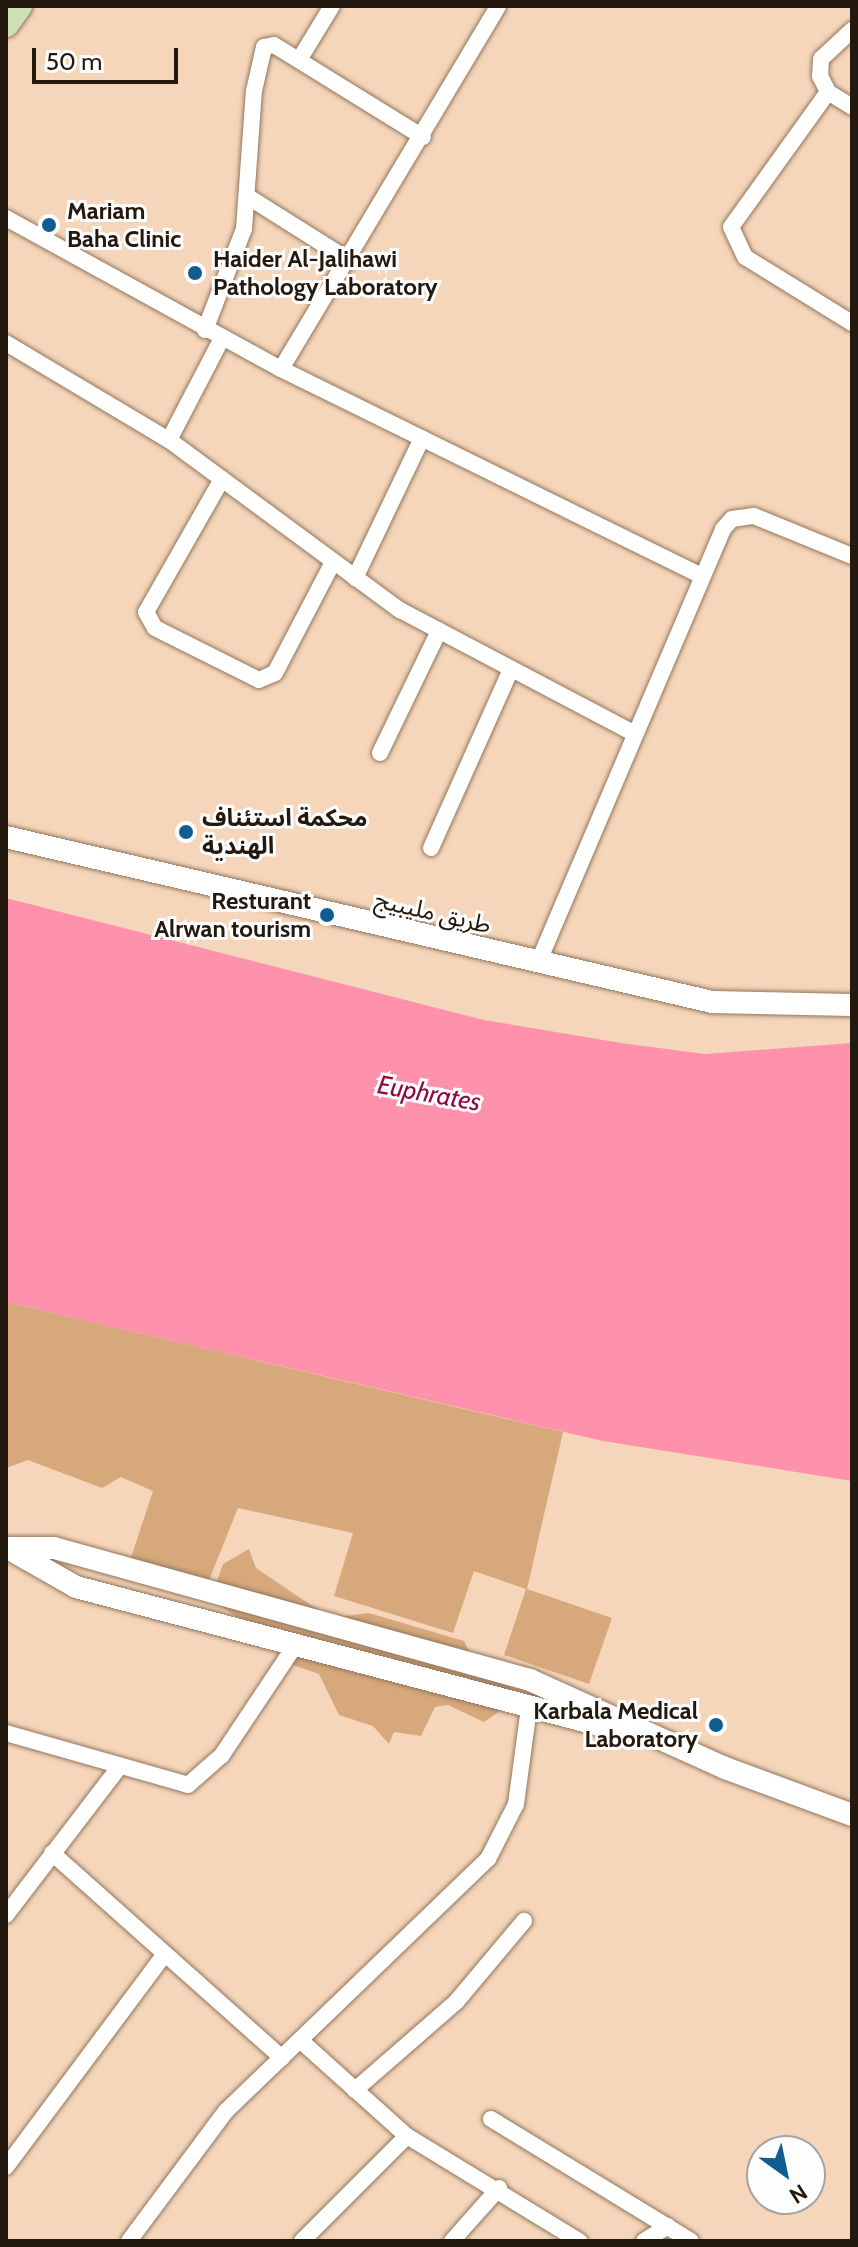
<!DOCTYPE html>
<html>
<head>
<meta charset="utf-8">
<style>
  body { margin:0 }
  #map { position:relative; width:858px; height:2247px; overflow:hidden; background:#f5d6ba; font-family:Cabin,"Noto Sans Arabic",sans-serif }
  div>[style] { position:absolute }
  .green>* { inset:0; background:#d6a87b }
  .water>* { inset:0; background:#fe92ac }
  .roads { filter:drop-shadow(0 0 2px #92765c) drop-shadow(0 0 2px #92765c) }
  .street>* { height:16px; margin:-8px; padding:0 8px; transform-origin:8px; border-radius:8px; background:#fff }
  .secondary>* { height:22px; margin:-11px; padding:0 11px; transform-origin:11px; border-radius:11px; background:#fff }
  .primary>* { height:26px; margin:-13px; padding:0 13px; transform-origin:13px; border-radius:13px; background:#cfdfb5 }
  .dots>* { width:22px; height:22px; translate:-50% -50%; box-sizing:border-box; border:4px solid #fdfdfd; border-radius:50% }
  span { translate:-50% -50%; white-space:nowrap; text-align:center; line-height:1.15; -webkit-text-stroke:6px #fdfdfd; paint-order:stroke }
  .poi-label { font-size:24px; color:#24190f; font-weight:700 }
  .left { translate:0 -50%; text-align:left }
  .right { translate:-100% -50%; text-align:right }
  .street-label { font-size:24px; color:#24190f }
  .water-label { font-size:26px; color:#8f0c42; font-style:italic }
  .frame { position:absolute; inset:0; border:8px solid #24190f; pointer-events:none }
  .north { position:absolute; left:746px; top:2135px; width:80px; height:80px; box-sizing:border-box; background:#fdfdfd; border:2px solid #a6a29e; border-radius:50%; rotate:147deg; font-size:22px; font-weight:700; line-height:32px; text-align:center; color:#24190f }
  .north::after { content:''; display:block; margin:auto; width:28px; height:36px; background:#115c90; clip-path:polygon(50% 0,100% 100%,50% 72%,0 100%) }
  .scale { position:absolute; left:32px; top:48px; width:146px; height:36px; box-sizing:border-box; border:4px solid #24190f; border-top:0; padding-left:10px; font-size:24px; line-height:28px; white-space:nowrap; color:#24190f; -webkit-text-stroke:6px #fdfdfd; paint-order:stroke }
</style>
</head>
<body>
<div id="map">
  <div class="green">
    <i style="clip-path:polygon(6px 1302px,563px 1432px,527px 1589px,612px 1618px,589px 1684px,504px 1655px,526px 1589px,474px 1571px,453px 1633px,334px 1596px,353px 1533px,238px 1508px,203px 1595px,126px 1573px,153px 1491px,121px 1477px,102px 1488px,28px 1460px,6px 1468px)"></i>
    <i style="clip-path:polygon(249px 1549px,256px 1568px,330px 1618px,369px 1613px,464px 1641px,475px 1662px,522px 1696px,484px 1722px,448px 1705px,435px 1707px,421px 1736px,394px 1732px,389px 1744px,373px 1726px,339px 1715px,319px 1674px,290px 1664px,301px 1635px,246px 1624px,211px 1599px,223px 1564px)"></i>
  </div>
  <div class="water">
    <i style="clip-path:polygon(6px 898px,484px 1020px,621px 1043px,705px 1054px,852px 1043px,852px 1481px,603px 1441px,6px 1302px)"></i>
  </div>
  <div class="roads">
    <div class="street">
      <i style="left:852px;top:30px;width:42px;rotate:136.9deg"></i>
      <i style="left:821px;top:59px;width:17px;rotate:93deg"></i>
      <i style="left:820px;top:76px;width:18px;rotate:63deg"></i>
      <i style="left:828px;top:92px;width:28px;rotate:32deg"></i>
      <i style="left:299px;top:60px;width:63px;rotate:-58.6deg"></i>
      <i style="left:828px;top:92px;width:166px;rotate:125.7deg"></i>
      <i style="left:731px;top:227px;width:33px;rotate:65deg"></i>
      <i style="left:745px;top:257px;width:126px;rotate:31.7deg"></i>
      <i style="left:250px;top:198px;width:118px;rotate:32.2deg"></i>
      <i style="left:6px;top:218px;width:314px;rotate:28.8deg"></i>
      <i style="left:281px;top:369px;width:467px;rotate:26.2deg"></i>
      <i style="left:205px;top:330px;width:108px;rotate:-68.9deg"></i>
      <i style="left:244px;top:229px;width:138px;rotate:-85.9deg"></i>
      <i style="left:254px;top:91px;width:45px;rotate:-77.2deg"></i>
      <i style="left:264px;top:47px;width:10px;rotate:-11deg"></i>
      <i style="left:274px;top:45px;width:175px;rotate:31.7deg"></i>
      <i style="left:6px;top:343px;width:190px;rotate:30.8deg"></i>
      <i style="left:169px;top:440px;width:287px;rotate:36.4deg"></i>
      <i style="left:400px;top:610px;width:263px;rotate:27.8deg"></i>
      <i style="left:281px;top:369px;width:423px;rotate:-59.1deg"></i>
      <i style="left:169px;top:440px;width:115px;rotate:-62.5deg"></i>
      <i style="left:222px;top:479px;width:153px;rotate:119.7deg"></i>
      <i style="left:146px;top:612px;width:18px;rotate:61deg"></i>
      <i style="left:155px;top:628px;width:116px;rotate:26.6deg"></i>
      <i style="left:259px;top:680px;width:17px;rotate:-24deg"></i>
      <i style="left:275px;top:673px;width:125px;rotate:-62.4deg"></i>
      <i style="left:355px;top:578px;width:155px;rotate:-64.4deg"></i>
      <i style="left:380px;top:753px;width:136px;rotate:-64.2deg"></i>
      <i style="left:431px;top:848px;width:194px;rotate:-65.9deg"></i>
      <i style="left:538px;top:963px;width:472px;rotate:-66.9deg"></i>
      <i style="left:723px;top:529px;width:13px;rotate:-48deg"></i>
      <i style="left:732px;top:519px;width:22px;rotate:-8deg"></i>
      <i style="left:754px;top:516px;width:106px;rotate:22.2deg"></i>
      <i style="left:6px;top:1733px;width:189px;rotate:15.9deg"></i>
      <i style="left:188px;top:1785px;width:45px;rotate:-41.4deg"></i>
      <i style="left:222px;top:1755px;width:133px;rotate:-56.3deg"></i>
      <i style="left:52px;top:1853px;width:308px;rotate:41.7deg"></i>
      <i style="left:6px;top:1915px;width:188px;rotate:-52.6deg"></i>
      <i style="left:301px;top:2041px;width:142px;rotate:41.9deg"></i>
      <i style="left:407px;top:2136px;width:202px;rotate:31.4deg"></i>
      <i style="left:355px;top:2090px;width:134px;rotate:-41.1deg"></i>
      <i style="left:456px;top:2002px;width:106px;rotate:-50deg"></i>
      <i style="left:491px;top:2119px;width:234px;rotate:31.4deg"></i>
      <i style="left:6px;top:2167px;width:266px;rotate:-53.3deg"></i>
      <i style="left:129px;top:2241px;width:162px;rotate:-53.3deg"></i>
      <i style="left:226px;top:2111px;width:364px;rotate:-43.9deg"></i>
      <i style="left:488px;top:1859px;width:62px;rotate:-63deg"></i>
      <i style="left:516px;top:1804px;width:97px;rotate:-82.3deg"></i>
      <i style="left:302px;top:2241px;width:148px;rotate:-45deg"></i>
      <i style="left:452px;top:2241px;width:71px;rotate:-48.4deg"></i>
      <i style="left:644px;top:2241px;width:28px;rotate:-32deg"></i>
    </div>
    <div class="secondary">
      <i style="left:6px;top:837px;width:725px;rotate:13.15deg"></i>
      <i style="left:712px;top:1002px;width:140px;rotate:1.2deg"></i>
      <i style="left:6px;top:1548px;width:48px"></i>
      <i style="left:54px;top:1548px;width:494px;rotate:15.5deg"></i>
      <i style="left:530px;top:1680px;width:214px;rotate:24.3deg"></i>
      <i style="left:725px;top:1768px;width:135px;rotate:20.3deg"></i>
      <i style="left:11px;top:1550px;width:75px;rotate:29.6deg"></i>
      <i style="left:76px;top:1587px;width:557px;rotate:14.76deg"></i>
    </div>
    <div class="primary">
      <i style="left:6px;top:24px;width:22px;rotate:-54deg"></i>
    </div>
  </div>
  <div class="dots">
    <i style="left:49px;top:225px;background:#115c90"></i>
    <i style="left:195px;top:273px;background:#115c90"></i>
    <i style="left:186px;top:832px;background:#115c90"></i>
    <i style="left:327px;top:915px;background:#115c90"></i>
    <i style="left:716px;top:1725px;background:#115c90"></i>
  </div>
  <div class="poi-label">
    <span class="left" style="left:67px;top:225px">Mariam<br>Baha Clinic</span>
    <span class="left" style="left:213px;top:273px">Haider Al-Jalihawi<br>Pathology Laboratory</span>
    <span class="left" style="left:202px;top:832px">محكمة استئناف<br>الهندية</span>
    <span class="right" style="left:311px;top:915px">Resturant<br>Alrwan tourism</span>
    <span class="right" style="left:698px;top:1725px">Karbala Medical<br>Laboratory</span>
  </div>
  <div class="street-label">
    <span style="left:433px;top:912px;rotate:13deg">طريق مليبيج</span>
  </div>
  <div class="water-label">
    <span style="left:429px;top:1094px;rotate:10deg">Euphrates</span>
  </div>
  <div class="frame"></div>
  <div class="north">N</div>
  <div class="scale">50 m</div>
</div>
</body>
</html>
